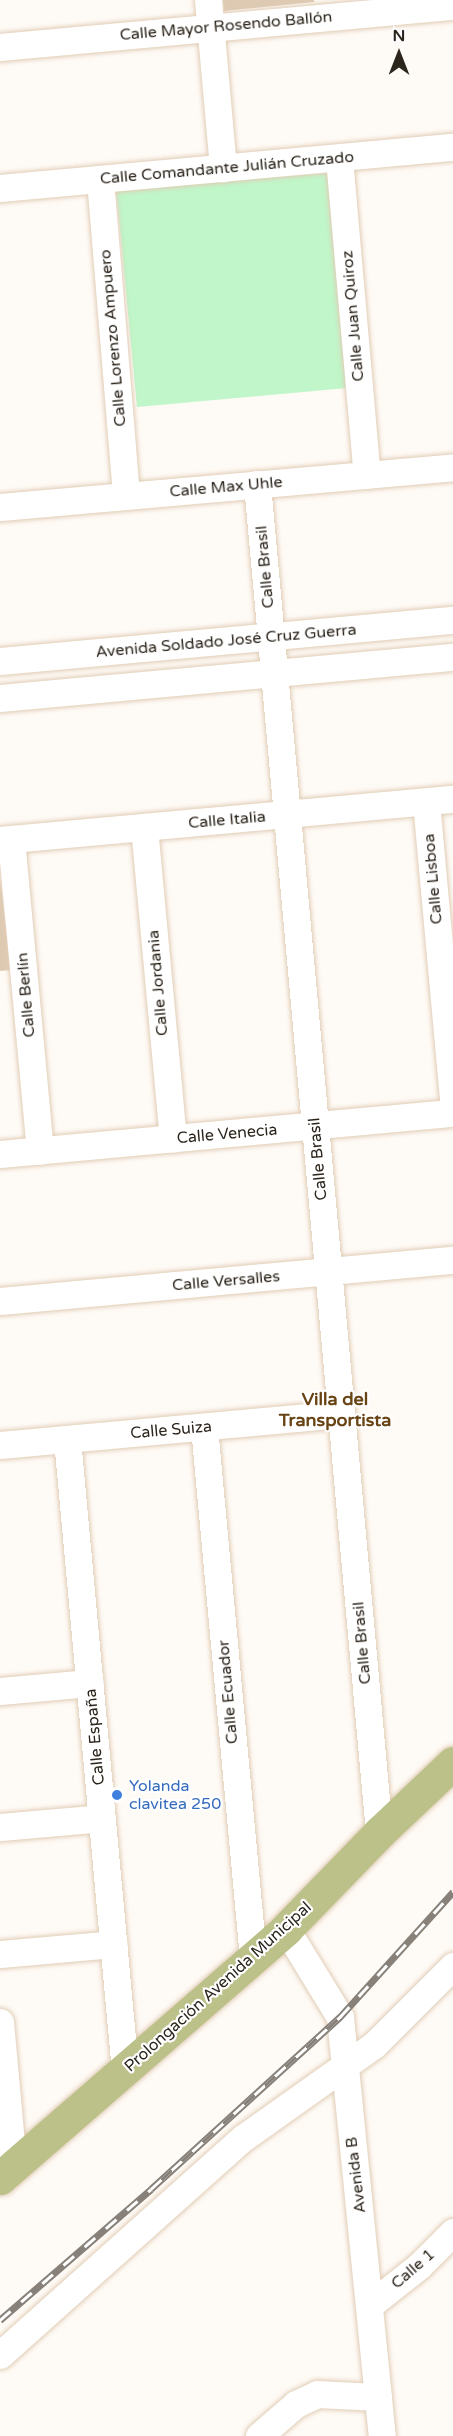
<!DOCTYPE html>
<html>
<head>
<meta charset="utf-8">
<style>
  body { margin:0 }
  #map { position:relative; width:453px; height:2436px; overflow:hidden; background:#fefaf5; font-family:"Varela Round",sans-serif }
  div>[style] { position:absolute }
  .green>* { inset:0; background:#c0f6c9 }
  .building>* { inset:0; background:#decab3 }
  .roads { filter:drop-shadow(0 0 2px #e1cdb6) drop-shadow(0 0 2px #e1cdb6) }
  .minor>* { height:27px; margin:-13.5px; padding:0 13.5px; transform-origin:13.5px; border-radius:13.5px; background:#fff }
  .major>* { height:33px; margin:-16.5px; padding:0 16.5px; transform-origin:16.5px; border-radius:16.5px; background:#bbc189 }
  .rail>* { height:7px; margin-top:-3.5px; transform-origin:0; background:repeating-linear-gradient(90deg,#fff 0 14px,#87817a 0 28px); box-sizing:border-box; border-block:2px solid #87817a }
  .dots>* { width:16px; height:16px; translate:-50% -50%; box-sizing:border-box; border:3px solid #fff; border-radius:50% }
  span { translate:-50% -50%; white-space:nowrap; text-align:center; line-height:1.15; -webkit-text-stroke:4.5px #fff; paint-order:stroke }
  .street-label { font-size:16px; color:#2c251c }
  .shop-label { font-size:16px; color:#366cbe }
  .left { translate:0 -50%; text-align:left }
  .neighbourhood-label { font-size:18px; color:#684313; font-weight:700 }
  .north { position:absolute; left:369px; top:24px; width:60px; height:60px; -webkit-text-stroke:4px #fff; paint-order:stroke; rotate:0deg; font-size:16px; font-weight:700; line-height:24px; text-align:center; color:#2c251c }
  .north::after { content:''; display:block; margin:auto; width:21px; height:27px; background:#2c251c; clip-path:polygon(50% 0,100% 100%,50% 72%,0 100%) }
</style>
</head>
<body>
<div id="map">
  <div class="green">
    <i style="clip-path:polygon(333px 173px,347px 388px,137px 407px,116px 188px)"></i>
  </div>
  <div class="building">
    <i style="clip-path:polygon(223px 0,314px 0,314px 2px,224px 11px)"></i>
    <i style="clip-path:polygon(0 878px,11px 970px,0 971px)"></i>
  </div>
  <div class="roads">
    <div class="minor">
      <i style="left:208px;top:0;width:169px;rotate:84.9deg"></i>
      <i style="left:0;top:47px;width:455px;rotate:-5.2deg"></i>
      <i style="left:339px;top:158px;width:318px;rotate:85deg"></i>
      <i style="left:100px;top:179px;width:318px;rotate:85.3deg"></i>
      <i style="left:0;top:188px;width:455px;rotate:-5.2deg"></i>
      <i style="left:257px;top:484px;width:1355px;rotate:84.83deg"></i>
      <i style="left:0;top:507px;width:455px;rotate:-5deg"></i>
      <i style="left:0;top:661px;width:455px;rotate:-5.2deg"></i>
      <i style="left:0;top:698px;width:455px;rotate:-5.2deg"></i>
      <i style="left:426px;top:802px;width:299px;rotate:84.8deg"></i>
      <i style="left:144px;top:827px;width:313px;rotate:84.7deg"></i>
      <i style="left:11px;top:839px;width:313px;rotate:84.7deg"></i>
      <i style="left:0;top:840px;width:455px;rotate:-5.2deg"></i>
      <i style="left:0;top:1154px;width:455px;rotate:-5.2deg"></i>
      <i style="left:0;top:1301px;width:455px;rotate:-5.2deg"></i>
      <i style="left:204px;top:1427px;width:533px;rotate:84.73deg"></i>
      <i style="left:67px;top:1439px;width:635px;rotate:84.76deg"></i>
      <i style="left:0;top:1445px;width:342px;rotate:-5.2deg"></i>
      <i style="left:0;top:1691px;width:90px;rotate:-5.1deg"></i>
      <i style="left:0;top:1827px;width:102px;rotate:-5deg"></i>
      <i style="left:286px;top:1929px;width:103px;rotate:58.5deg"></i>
      <i style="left:340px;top:2017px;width:421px;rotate:84.3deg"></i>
      <i style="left:0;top:1954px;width:114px;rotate:-5deg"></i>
      <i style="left:0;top:2022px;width:145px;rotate:84.8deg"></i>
      <i style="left:371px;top:2304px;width:61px;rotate:-38.4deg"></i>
      <i style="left:419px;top:2266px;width:48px;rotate:-45deg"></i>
      <i style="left:0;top:2355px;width:326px;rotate:-41.8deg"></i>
      <i style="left:243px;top:2138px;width:161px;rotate:-35.4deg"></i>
      <i style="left:374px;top:2045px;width:112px;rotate:-45deg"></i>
      <i style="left:259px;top:2436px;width:49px;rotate:-40.9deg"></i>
      <i style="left:296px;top:2404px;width:23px;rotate:-25deg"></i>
      <i style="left:317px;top:2394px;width:61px;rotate:2.8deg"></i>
    </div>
    <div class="major">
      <i style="left:0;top:2178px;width:379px;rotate:-41deg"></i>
      <i style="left:286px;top:1929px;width:134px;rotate:-45.9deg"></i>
      <i style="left:379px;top:1833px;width:102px;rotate:-43.4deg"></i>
    </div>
  </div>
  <div class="rail">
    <i style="left:0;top:2320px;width:200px;rotate:-40.9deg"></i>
    <i style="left:151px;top:2189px;width:256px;rotate:-42.3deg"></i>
    <i style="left:340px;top:2017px;width:169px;rotate:-47.9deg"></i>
  </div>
  <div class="dots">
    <i style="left:117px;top:1795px;background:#3f7fe0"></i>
  </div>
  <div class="street-label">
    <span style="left:226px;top:26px;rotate:-5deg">Calle Mayor Rosendo Ballón</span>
    <span style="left:227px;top:168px;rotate:-5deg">Calle Comandante Julián Cruzado</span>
    <span style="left:353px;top:316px;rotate:-95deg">Calle Juan Quiroz</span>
    <span style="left:113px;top:338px;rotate:-95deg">Calle Lorenzo Ampuero</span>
    <span style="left:226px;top:487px;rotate:-5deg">Calle Max Uhle</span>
    <span style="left:265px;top:567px;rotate:-95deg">Calle Brasil</span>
    <span style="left:226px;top:641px;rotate:-5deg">Avenida Soldado José Cruz Guerra</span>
    <span style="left:227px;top:820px;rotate:-5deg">Calle Italia</span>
    <span style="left:433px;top:879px;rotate:-95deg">Calle Lisboa</span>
    <span style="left:158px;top:983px;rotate:-95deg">Calle Jordania</span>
    <span style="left:26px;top:995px;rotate:-95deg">Calle Berlín</span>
    <span style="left:227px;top:1134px;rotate:-5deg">Calle Venecia</span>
    <span style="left:318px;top:1159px;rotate:-95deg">Calle Brasil</span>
    <span style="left:226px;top:1281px;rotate:-5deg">Calle Versalles</span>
    <span style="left:171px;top:1430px;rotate:-5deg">Calle Suiza</span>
    <span style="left:362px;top:1643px;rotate:-95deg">Calle Brasil</span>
    <span style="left:228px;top:1692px;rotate:-95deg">Calle Ecuador</span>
    <span style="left:95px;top:1737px;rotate:-95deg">Calle España</span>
    <span style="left:218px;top:1987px;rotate:-42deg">Prolongación Avenida Municipal</span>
    <span style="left:356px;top:2175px;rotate:-97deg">Avenida B</span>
    <span style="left:413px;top:2269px;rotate:-41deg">Calle 1</span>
  </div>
  <div class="shop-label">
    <span class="left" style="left:129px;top:1795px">Yolanda<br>clavitea 250</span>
  </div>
  <div class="neighbourhood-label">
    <span style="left:335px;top:1410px">Villa del<br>Transportista</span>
  </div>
  <div class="north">N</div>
</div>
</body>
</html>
